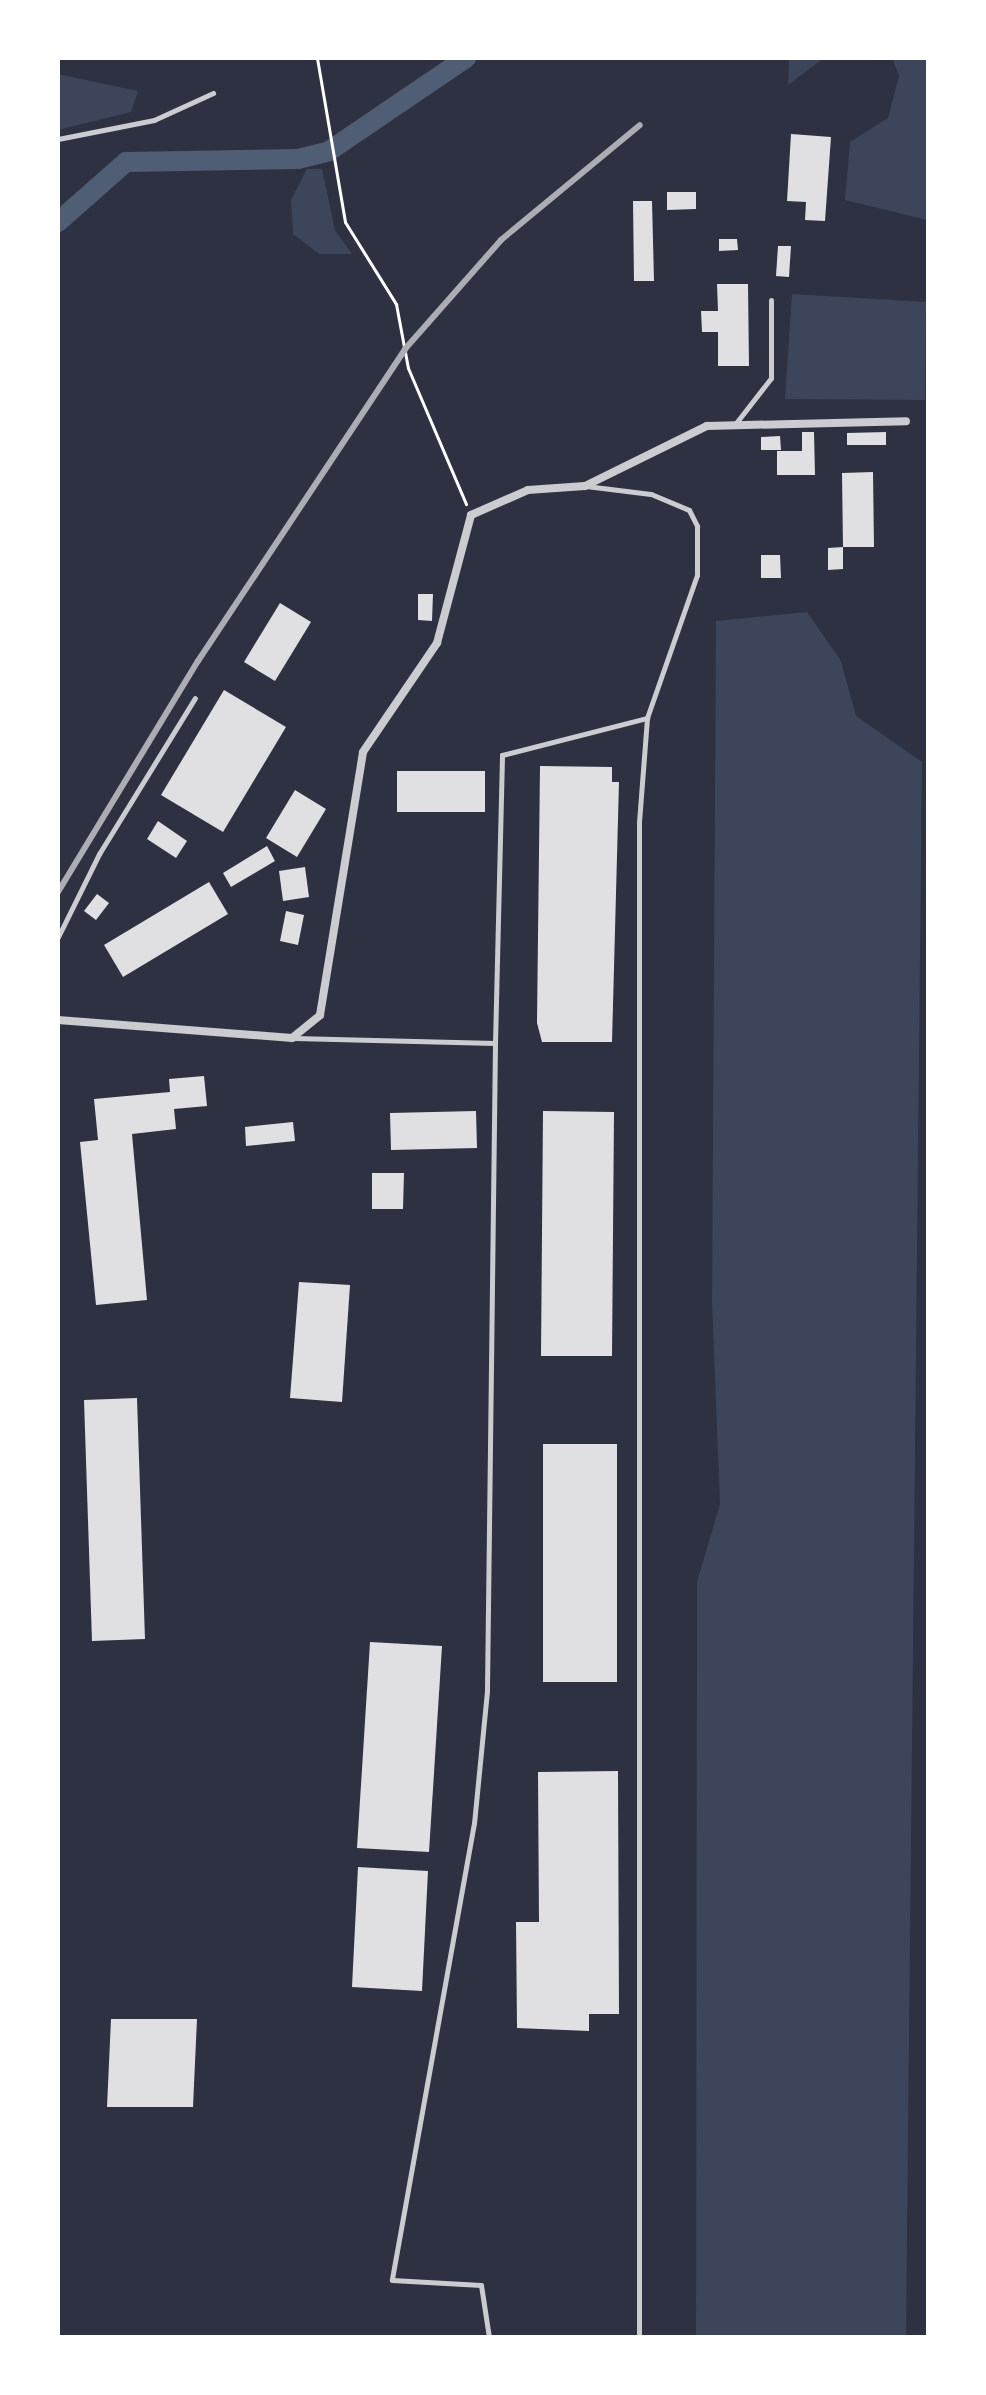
<!DOCTYPE html>
<html>
<head>
<meta charset="utf-8">
<style>
  body { margin:0 }
  #map { position:relative; width:986px; height:2395px; overflow:hidden; background:#2d3142; font-family:"DejaVu Sans",sans-serif }
  div>[style] { position:absolute }
  .green>* { inset:0; background:#3c4559 }
  .canal>* { height:20px; margin:-10px; padding:0 10px; transform-origin:10px; border-radius:10px; background:#4f5d75 }
  .building>* { inset:0; background:#e0e0e3 }
  .path>* { height:3px; margin:-1.5px; padding:0 1.5px; transform-origin:1.5px; border-radius:1.5px; background:#fff }
  .service>* { height:5px; margin:-2.5px; padding:0 2.5px; transform-origin:2.5px; border-radius:2.5px; background:#caccd0 }
  .minor>* { height:8px; margin:-4px; padding:0 4px; transform-origin:4px; border-radius:4px; background:#caccd0 }
  .rail>* { height:6px; margin:-3px; padding:0 3px; transform-origin:3px; border-radius:3px; background:#abadb3 }
  span { translate:-50% -50%; white-space:nowrap; text-align:center; line-height:1.15; -webkit-text-stroke:8px #fff; paint-order:stroke }
  .frame { position:absolute; inset:0; border:60px solid #fff; pointer-events:none }
</style>
</head>
<body>
<div id="map">
  <div class="green">
    <i style="clip-path:polygon(789px 58px,824px 58px,788px 85px)"></i>
    <i style="clip-path:polygon(892px 58px,928px 58px,927px 220px,845px 200px,850px 142px,888px 118px,899px 76px)"></i>
    <i style="clip-path:polygon(58px 74px,138px 91px,131px 112px,58px 130px)"></i>
    <i style="clip-path:polygon(307px 169px,322px 169px,335px 230px,352px 254px,319px 254px,293px 234px,291px 200px)"></i>
    <i style="clip-path:polygon(792px 294px,926px 302px,925px 400px,785px 399px)"></i>
    <i style="clip-path:polygon(807px 612px,841px 661px,856px 716px,922px 762px,906px 2337px,696px 2337px,697px 1582px,720px 1504px,712px 1301px,716px 621px)"></i>
  </div>
  <div class="canal">
    <i style="left:58px;top:222px;width:91px;rotate:-41.4deg"></i>
    <i style="left:126px;top:162px;width:172px;rotate:-1deg"></i>
    <i style="left:298px;top:159px;width:32px;rotate:-14deg"></i>
    <i style="left:329px;top:151px;width:166px;rotate:-34.2deg"></i>
  </div>
  <div class="building">
    <i style="clip-path:polygon(791px 134px,831px 137px,825px 221px,805px 220px,806px 202px,787px 201px)"></i>
    <i style="clip-path:polygon(667px 192px,696px 192px,696px 209px,667px 210px)"></i>
    <i style="clip-path:polygon(633px 201px,652px 201px,654px 281px,634px 281px)"></i>
    <i style="clip-path:polygon(719px 239px,737px 239px,738px 250px,719px 251px)"></i>
    <i style="clip-path:polygon(778px 246px,791px 246px,789px 277px,776px 276px)"></i>
    <i style="clip-path:polygon(717px 284px,748px 284px,749px 366px,718px 366px,718px 332px,702px 332px,701px 311px,718px 311px)"></i>
    <i style="clip-path:polygon(802px 432px,814px 432px,815px 475px,777px 475px,777px 451px,802px 451px)"></i>
    <i style="clip-path:polygon(886px 432px,886px 445px,847px 445px,847px 433px)"></i>
    <i style="clip-path:polygon(780px 436px,781px 450px,761px 450px,761px 437px)"></i>
    <i style="clip-path:polygon(873px 472px,874px 547px,843px 547px,842px 473px)"></i>
    <i style="clip-path:polygon(843px 547px,843px 569px,828px 570px,828px 548px)"></i>
    <i style="clip-path:polygon(761px 555px,780px 555px,781px 578px,761px 578px)"></i>
    <i style="clip-path:polygon(418px 594px,433px 594px,432px 621px,418px 620px)"></i>
    <i style="clip-path:polygon(280px 603px,311px 622px,275px 681px,244px 662px)"></i>
    <i style="clip-path:polygon(224px 690px,286px 727px,223px 832px,161px 795px)"></i>
    <i style="clip-path:polygon(540px 766px,612px 767px,612px 782px,619px 782px,612px 1042px,542px 1042px,537px 1023px)"></i>
    <i style="clip-path:polygon(397px 771px,485px 771px,485px 812px,397px 812px)"></i>
    <i style="clip-path:polygon(295px 790px,326px 809px,297px 857px,266px 838px)"></i>
    <i style="clip-path:polygon(158px 821px,187px 841px,176px 858px,147px 839px)"></i>
    <i style="clip-path:polygon(267px 846px,275px 861px,231px 887px,223px 873px)"></i>
    <i style="clip-path:polygon(305px 867px,309px 897px,283px 901px,279px 871px)"></i>
    <i style="clip-path:polygon(209px 882px,228px 914px,123px 977px,104px 945px)"></i>
    <i style="clip-path:polygon(97px 894px,109px 903px,96px 920px,84px 911px)"></i>
    <i style="clip-path:polygon(286px 911px,304px 915px,298px 945px,280px 941px)"></i>
    <i style="clip-path:polygon(204px 1076px,207px 1106px,174px 1109px,176px 1129px,132px 1134px,147px 1300px,96px 1305px,80px 1142px,98px 1140px,94px 1099px,170px 1092px,169px 1079px)"></i>
    <i style="clip-path:polygon(476px 1111px,477px 1148px,391px 1150px,390px 1113px)"></i>
    <i style="clip-path:polygon(543px 1111px,614px 1112px,612px 1356px,541px 1356px)"></i>
    <i style="clip-path:polygon(293px 1122px,295px 1141px,246px 1146px,245px 1127px)"></i>
    <i style="clip-path:polygon(372px 1173px,404px 1173px,403px 1209px,372px 1209px)"></i>
    <i style="clip-path:polygon(299px 1282px,350px 1285px,342px 1402px,290px 1398px)"></i>
    <i style="clip-path:polygon(137px 1398px,145px 1639px,92px 1641px,84px 1400px)"></i>
    <i style="clip-path:polygon(543px 1444px,617px 1444px,617px 1682px,543px 1682px)"></i>
    <i style="clip-path:polygon(370px 1642px,442px 1646px,429px 1852px,357px 1848px)"></i>
    <i style="clip-path:polygon(618px 1771px,619px 2014px,589px 2014px,589px 2031px,517px 2028px,516px 1922px,539px 1922px,538px 1772px)"></i>
    <i style="clip-path:polygon(358px 1867px,428px 1871px,422px 1991px,352px 1987px)"></i>
    <i style="clip-path:polygon(111px 2019px,197px 2019px,193px 2107px,107px 2107px)"></i>
  </div>
  <div class="path">
    <i style="left:317px;top:58px;width:166px;rotate:80.3deg"></i>
    <i style="left:345px;top:222px;width:97px;rotate:58.1deg"></i>
    <i style="left:396px;top:304px;width:65px;rotate:79.4deg"></i>
    <i style="left:408px;top:368px;width:148px;rotate:66.9deg"></i>
  </div>
  <div class="service">
    <i style="left:58px;top:139px;width:98px;rotate:-11.2deg"></i>
    <i style="left:154px;top:120px;width:65px;rotate:-24.6deg"></i>
    <i style="left:736px;top:423px;width:57px;rotate:-52.1deg"></i>
    <i style="left:771px;top:378px;width:78px;rotate:-90deg"></i>
    <i style="left:586px;top:486px;width:65px;rotate:7deg"></i>
    <i style="left:651px;top:494px;width:41px;rotate:22.8deg"></i>
    <i style="left:689px;top:510px;width:18px;rotate:63deg"></i>
    <i style="left:697px;top:526px;width:49px;rotate:90deg"></i>
    <i style="left:697px;top:575px;width:151px;rotate:109.3deg"></i>
    <i style="left:647px;top:718px;width:105px;rotate:94.4deg"></i>
    <i style="left:639px;top:823px;width:1514px;rotate:90deg"></i>
    <i style="left:58px;top:937px;width:93px;rotate:-63.7deg"></i>
    <i style="left:99px;top:854px;width:183px;rotate:-58.4deg"></i>
    <i style="left:294px;top:1038px;width:201px;rotate:1.4deg"></i>
    <i style="left:495px;top:1043px;width:648px;rotate:90.71deg"></i>
    <i style="left:487px;top:1691px;width:133px;rotate:95.6deg"></i>
    <i style="left:474px;top:1823px;width:464px;rotate:100.2deg"></i>
    <i style="left:392px;top:2280px;width:89px;rotate:3.2deg"></i>
    <i style="left:481px;top:2285px;width:53px;rotate:81.3deg"></i>
    <i style="left:495px;top:1043px;width:288px;rotate:-88.6deg"></i>
    <i style="left:502px;top:755px;width:150px;rotate:-14.3deg"></i>
  </div>
  <div class="minor">
    <i style="left:58px;top:1020px;width:235px;rotate:4.4deg"></i>
    <i style="left:292px;top:1038px;width:36px;rotate:-39deg"></i>
    <i style="left:320px;top:1015px;width:266px;rotate:-80.7deg"></i>
    <i style="left:363px;top:752px;width:132px;rotate:-55.8deg"></i>
    <i style="left:437px;top:643px;width:132px;rotate:-75.1deg"></i>
    <i style="left:471px;top:515px;width:62px;rotate:-23.7deg"></i>
    <i style="left:528px;top:490px;width:57px;rotate:-4deg"></i>
    <i style="left:585px;top:486px;width:136px;rotate:-26.2deg"></i>
    <i style="left:707px;top:426px;width:199px;rotate:-1.4deg"></i>
  </div>
  <div class="rail">
    <i style="left:58px;top:892px;width:270px;rotate:-58.8deg"></i>
    <i style="left:198px;top:661px;width:374px;rotate:-56.4deg"></i>
    <i style="left:405px;top:349px;width:145px;rotate:-48.6deg"></i>
    <i style="left:501px;top:240px;width:180px;rotate:-39.6deg"></i>
  </div>
  <div class="frame"></div>
</div>
</body>
</html>
